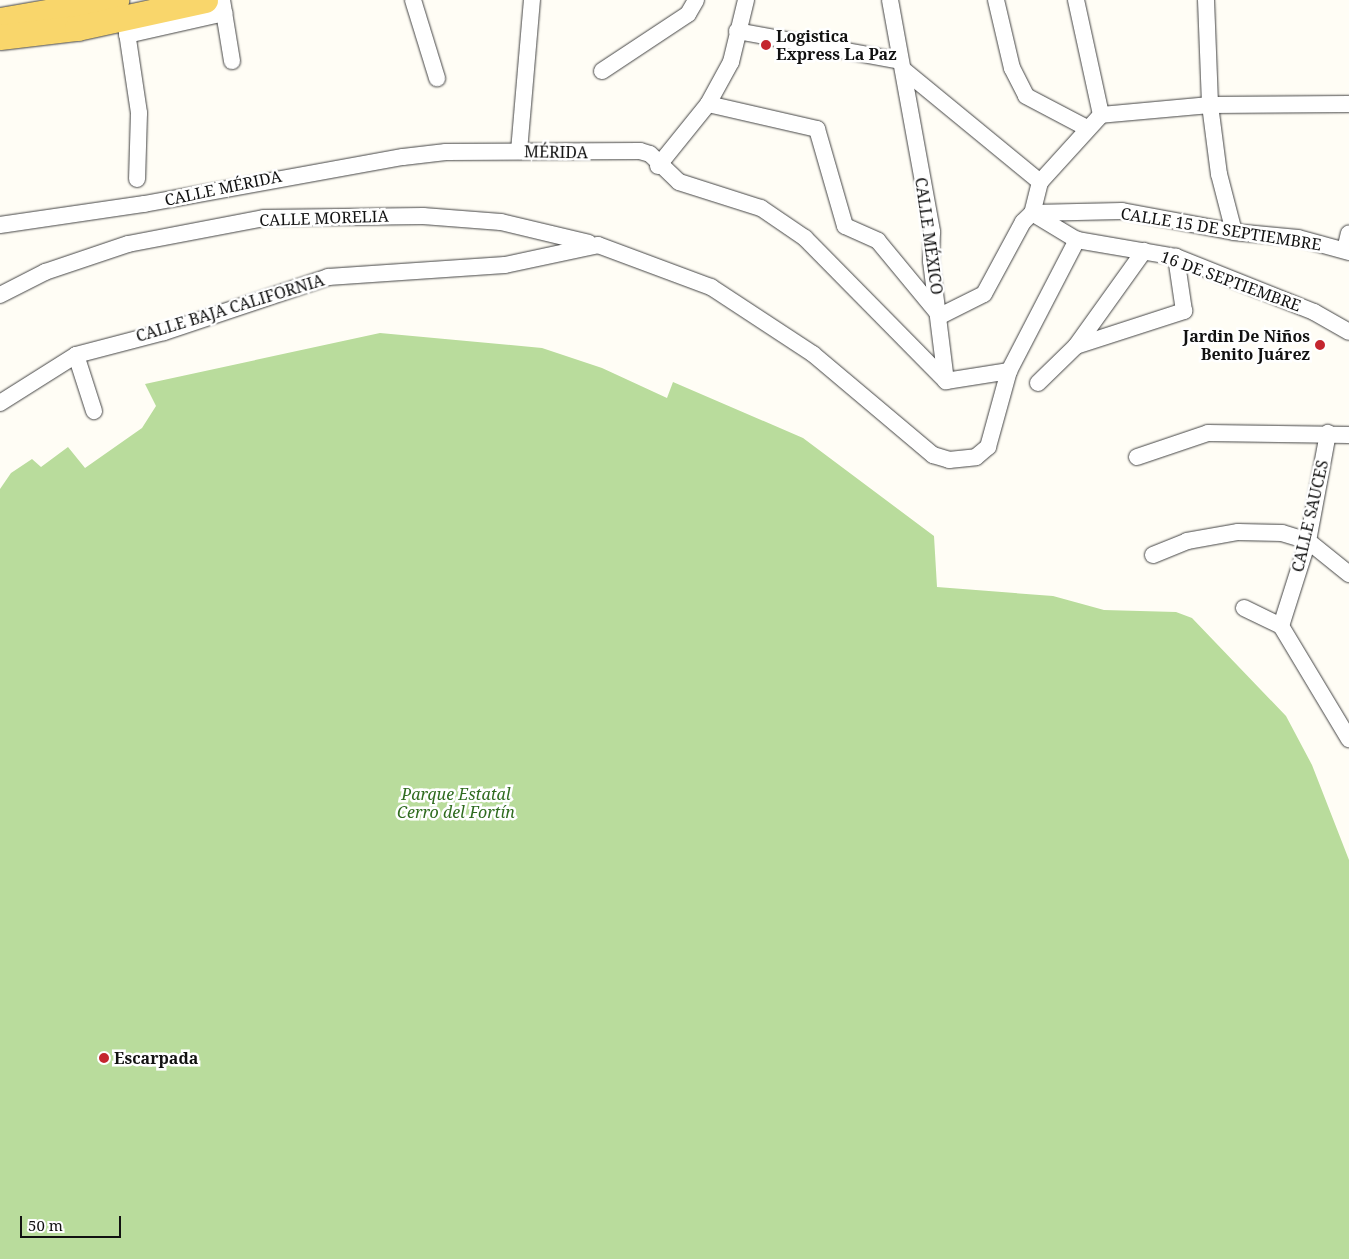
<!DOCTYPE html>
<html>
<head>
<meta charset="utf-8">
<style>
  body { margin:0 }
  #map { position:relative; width:1349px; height:1259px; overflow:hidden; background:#fffdf5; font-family:"Noto Serif",serif }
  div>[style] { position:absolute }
  .forest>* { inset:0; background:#b9dc9c }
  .roads { filter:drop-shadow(0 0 1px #444) drop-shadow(0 0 1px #444) }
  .street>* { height:16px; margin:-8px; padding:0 8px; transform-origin:8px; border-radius:8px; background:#fff }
  .primary>* { height:25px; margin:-12.5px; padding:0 12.5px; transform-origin:12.5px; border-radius:12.5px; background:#f9d66b }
  .dots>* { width:14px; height:14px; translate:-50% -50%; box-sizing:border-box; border:2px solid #fff; border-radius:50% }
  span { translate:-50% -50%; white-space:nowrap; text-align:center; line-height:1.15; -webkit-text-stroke:5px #fff; paint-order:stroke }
  .poi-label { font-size:16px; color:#111; font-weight:700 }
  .left { translate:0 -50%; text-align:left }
  .right { translate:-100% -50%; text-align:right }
  .street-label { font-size:16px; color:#111 }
  .park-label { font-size:16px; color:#2f6b1f; font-style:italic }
  .scale { position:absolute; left:20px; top:1216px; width:101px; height:22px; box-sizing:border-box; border:2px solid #111; border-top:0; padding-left:6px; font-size:15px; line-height:18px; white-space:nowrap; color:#111; -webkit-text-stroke:4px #fff; paint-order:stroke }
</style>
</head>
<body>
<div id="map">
  <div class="forest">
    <i style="clip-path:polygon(380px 333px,542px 348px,602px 368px,667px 398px,673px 382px,803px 438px,934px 536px,937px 587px,1053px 596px,1104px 610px,1176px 612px,1192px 618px,1286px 716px,1312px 765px,1349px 860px,1349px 1259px,0 1259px,0 489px,11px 473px,32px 459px,41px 467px,68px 447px,85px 468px,142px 428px,156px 406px,145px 384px)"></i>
  </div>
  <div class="roads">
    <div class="street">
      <i style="left:222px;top:0;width:62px;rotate:80.7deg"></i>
      <i style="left:413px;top:0;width:82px;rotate:72.9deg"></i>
      <i style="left:890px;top:0;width:236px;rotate:79.7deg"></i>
      <i style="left:932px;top:232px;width:29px;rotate:92deg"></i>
      <i style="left:931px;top:261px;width:121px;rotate:82.9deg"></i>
      <i style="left:946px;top:381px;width:64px;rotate:-9deg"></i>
      <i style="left:996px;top:0;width:70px;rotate:76.8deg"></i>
      <i style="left:1012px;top:68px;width:31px;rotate:63deg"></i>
      <i style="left:1026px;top:96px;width:69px;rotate:27.7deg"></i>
      <i style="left:1076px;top:0;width:118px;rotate:77.7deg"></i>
      <i style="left:1206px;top:0;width:105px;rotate:87.8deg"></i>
      <i style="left:1210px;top:105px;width:70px;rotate:82.6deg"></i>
      <i style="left:1219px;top:174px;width:60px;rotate:75.5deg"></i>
      <i style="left:125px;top:19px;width:95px;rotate:81.5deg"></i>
      <i style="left:139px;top:113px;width:66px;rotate:91.7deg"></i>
      <i style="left:737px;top:31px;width:166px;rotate:10.4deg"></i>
      <i style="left:127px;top:35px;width:100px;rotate:-12.7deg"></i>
      <i style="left:602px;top:71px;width:103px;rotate:-33.5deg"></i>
      <i style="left:688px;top:14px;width:16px;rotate:-60deg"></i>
      <i style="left:905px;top:71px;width:175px;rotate:39.4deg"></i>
      <i style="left:708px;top:104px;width:112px;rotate:12.9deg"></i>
      <i style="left:817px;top:129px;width:101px;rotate:73.9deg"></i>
      <i style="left:845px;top:226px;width:36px;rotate:24deg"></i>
      <i style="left:878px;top:241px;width:97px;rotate:50.4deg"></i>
      <i style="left:940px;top:316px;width:49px;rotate:-26.6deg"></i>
      <i style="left:984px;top:294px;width:82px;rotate:-61.6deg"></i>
      <i style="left:1023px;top:222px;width:13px;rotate:-45deg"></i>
      <i style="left:1032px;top:213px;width:90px;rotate:-1.3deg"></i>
      <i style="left:1122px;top:211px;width:114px;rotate:10.6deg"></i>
      <i style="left:1234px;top:232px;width:64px;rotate:5.4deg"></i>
      <i style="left:1298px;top:238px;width:53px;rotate:15.4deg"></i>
      <i style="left:1349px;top:104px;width:139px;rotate:179.6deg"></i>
      <i style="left:1210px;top:105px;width:109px;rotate:174.8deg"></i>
      <i style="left:1101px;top:115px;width:91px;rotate:132.3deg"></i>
      <i style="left:1040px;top:182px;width:32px;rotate:104deg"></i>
      <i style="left:1032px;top:213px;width:52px;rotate:31deg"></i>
      <i style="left:1077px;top:240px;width:100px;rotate:9.7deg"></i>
      <i style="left:1176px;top:257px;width:149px;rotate:21.7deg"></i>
      <i style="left:1314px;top:312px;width:40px;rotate:29.7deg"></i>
      <i style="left:519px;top:151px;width:152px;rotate:-85.1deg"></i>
      <i style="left:658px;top:166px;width:80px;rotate:-51.1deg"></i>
      <i style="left:708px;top:104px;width:48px;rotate:-61.3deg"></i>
      <i style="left:731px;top:62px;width:64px;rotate:-76.4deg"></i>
      <i style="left:0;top:225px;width:146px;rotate:-8.3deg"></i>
      <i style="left:144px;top:204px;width:263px;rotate:-10.3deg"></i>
      <i style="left:403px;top:157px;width:43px;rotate:-6.6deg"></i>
      <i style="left:446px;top:152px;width:194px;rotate:-0.3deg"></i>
      <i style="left:640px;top:151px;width:10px;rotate:17deg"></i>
      <i style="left:650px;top:154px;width:40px;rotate:44deg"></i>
      <i style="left:679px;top:182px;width:86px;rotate:17.6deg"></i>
      <i style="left:761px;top:208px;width:53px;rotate:34.3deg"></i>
      <i style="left:805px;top:238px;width:201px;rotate:45.4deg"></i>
      <i style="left:1345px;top:250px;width:17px;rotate:-77deg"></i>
      <i style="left:0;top:295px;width:51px;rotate:-27.1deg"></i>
      <i style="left:45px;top:272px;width:88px;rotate:-18.6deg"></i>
      <i style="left:128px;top:244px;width:138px;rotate:-10.8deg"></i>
      <i style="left:264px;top:218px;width:159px;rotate:-0.7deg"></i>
      <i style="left:423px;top:216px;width:78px;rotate:4.4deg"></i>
      <i style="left:501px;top:222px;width:90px;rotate:13.4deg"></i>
      <i style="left:1076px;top:346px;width:114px;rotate:-18deg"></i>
      <i style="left:1184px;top:311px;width:55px;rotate:-98.4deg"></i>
      <i style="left:76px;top:355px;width:59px;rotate:72.2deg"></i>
      <i style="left:1038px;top:383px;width:53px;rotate:-44.2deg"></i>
      <i style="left:1076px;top:346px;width:117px;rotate:-54.4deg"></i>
      <i style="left:0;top:403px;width:90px;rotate:-32.3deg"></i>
      <i style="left:76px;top:355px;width:91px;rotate:-14.6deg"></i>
      <i style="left:164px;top:332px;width:173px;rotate:-18.5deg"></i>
      <i style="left:328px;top:277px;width:177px;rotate:-3.9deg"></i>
      <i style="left:505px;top:265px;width:95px;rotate:-12.1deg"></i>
      <i style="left:598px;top:245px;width:121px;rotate:20.4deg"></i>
      <i style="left:711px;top:287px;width:122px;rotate:33.3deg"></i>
      <i style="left:813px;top:354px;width:157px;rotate:40.1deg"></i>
      <i style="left:933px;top:455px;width:17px;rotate:17deg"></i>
      <i style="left:949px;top:460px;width:27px;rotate:-6deg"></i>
      <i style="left:976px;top:457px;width:16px;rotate:-40deg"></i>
      <i style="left:988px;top:447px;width:79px;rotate:-74.6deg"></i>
      <i style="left:1009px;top:371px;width:148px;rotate:-62.6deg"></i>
      <i style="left:1137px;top:457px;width:75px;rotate:-18.7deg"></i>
      <i style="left:1208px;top:433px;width:141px;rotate:0.8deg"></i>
      <i style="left:1153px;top:555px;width:37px;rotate:-22deg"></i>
      <i style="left:1187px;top:541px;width:52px;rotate:-10deg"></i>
      <i style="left:1238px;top:532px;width:44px;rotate:1.3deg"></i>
      <i style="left:1282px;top:533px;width:27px;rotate:17deg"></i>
      <i style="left:1308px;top:541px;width:53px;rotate:38.8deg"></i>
      <i style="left:1244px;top:608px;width:41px;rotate:25.9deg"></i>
      <i style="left:1281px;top:626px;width:132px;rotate:59deg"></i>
      <i style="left:1281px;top:626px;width:89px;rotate:-72.4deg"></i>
      <i style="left:1308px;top:541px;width:110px;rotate:-79.5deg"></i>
    </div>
    <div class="primary">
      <i style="left:0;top:20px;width:118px;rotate:-9.8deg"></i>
      <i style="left:0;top:37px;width:78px;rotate:-6.7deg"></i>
      <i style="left:77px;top:28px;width:131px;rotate:-12.3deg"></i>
    </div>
  </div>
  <div class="dots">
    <i style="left:766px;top:45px;background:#c4262e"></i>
    <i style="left:1320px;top:345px;background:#c4262e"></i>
    <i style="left:104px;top:1058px;background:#c4262e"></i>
  </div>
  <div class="poi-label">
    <span class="left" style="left:776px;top:45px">Logistica<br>Express La Paz</span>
    <span class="right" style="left:1310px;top:345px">Jardin De Niños<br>Benito Juárez</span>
    <span class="left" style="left:114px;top:1058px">Escarpada</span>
  </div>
  <div class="street-label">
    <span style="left:556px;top:152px;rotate:1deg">MÉRIDA</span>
    <span style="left:223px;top:188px;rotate:-12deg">CALLE MÉRIDA</span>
    <span style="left:324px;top:218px;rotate:-2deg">CALLE MORELIA</span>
    <span style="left:1221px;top:229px;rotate:9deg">CALLE 15 DE SEPTIEMBRE</span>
    <span style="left:929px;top:236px;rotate:82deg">CALLE MÉXICO</span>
    <span style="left:1231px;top:281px;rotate:20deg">16 DE SEPTIEMBRE</span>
    <span style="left:230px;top:308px;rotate:-17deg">CALLE BAJA CALIFORNIA</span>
    <span style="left:1310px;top:516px;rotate:-77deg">CALLE SAUCES</span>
  </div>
  <div class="park-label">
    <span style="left:456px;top:803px">Parque Estatal<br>Cerro del Fortín</span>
  </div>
  <div class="scale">50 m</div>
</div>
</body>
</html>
